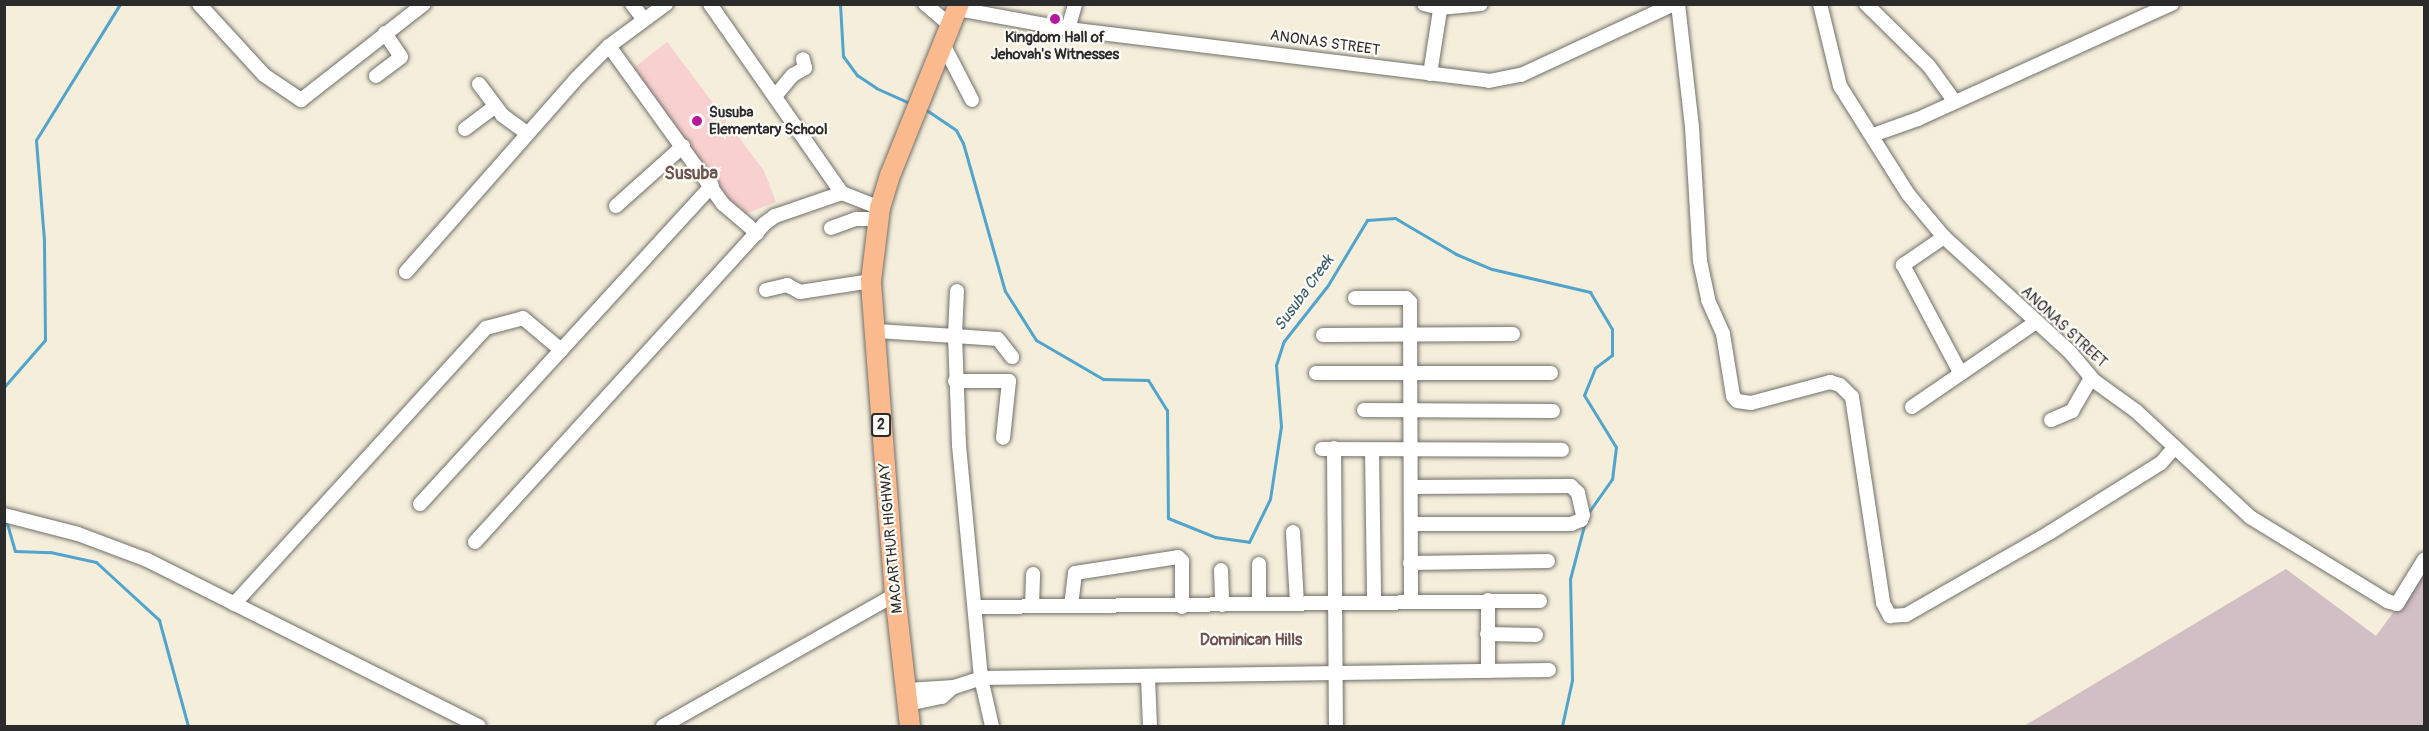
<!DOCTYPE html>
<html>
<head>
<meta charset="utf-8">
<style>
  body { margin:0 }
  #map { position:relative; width:2429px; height:731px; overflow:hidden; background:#f4eedb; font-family:Pangolin,sans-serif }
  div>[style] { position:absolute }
  .built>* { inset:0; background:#f7d0cf }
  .industrial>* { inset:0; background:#d2bec5 }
  .stream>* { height:3px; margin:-1.5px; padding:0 1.5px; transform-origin:1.5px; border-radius:1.5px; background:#51a4cc }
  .roads { filter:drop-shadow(0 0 2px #716f69) drop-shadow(0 0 2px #716f69) }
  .minor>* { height:14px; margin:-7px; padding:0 7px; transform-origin:7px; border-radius:7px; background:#fff }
  .highway>* { height:20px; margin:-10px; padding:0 10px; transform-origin:10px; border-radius:10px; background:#fbba8d }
  .dots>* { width:16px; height:16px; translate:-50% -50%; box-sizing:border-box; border:3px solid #fdfcf7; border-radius:50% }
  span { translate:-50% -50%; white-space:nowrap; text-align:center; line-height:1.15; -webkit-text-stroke:4.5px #fdfcf7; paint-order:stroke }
  .shield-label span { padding:2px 4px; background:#fdfcf7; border:2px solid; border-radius:4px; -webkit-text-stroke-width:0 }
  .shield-label { font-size:14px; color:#2b2b2b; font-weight:700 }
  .poi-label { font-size:15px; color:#2b2b2b; font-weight:700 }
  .left { translate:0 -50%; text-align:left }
  .street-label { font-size:15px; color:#2b2b2b }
  .water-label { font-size:16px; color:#3a5b6b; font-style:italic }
  .neighbourhood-label { font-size:16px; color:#6e534f; font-weight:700 }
  .quarter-label { font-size:18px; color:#6e534f; font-weight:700 }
  .frame { position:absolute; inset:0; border:6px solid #2b2b2b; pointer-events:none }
</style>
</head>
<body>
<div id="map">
  <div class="built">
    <i style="clip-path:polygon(667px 42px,764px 171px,776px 202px,737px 217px,630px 71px)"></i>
  </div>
  <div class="industrial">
    <i style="clip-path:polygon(2286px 569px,2376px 636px,2424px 570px,2424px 726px,2024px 726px)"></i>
  </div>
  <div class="stream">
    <i style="left:840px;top:4px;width:52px;rotate:86.7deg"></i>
    <i style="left:843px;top:56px;width:24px;rotate:54deg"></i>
    <i style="left:857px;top:75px;width:23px;rotate:34deg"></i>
    <i style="left:876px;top:88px;width:37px;rotate:24deg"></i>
    <i style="left:925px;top:109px;width:37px;rotate:34deg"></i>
    <i style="left:956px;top:130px;width:15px;rotate:62deg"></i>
    <i style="left:963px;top:143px;width:154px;rotate:74.2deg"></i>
    <i style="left:1005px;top:291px;width:58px;rotate:57.7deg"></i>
    <i style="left:1036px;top:340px;width:78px;rotate:30.2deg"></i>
    <i style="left:1103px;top:379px;width:45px;rotate:1.3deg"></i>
    <i style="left:1148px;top:380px;width:36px;rotate:58deg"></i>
    <i style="left:1167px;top:410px;width:108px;rotate:89.5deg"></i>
    <i style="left:1168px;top:518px;width:51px;rotate:22deg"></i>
    <i style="left:1215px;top:537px;width:34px;rotate:8deg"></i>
    <i style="left:1249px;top:542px;width:48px;rotate:-64deg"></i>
    <i style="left:1270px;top:499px;width:74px;rotate:-81.4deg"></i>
    <i style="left:1281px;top:426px;width:61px;rotate:-94.7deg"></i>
    <i style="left:1276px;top:365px;width:25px;rotate:-72deg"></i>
    <i style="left:1284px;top:341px;width:71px;rotate:-51.8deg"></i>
    <i style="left:1328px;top:285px;width:76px;rotate:-59deg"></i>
    <i style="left:1367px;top:220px;width:28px;rotate:-4deg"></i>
    <i style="left:1395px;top:218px;width:71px;rotate:30.5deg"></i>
    <i style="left:1456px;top:254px;width:39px;rotate:23deg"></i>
    <i style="left:1492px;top:269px;width:101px;rotate:13.2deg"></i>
    <i style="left:1590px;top:292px;width:43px;rotate:59.3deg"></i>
    <i style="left:1612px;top:329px;width:26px;rotate:90deg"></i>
    <i style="left:1612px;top:355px;width:21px;rotate:143deg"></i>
    <i style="left:1595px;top:368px;width:29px;rotate:112deg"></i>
    <i style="left:1584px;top:395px;width:61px;rotate:58.4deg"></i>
    <i style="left:1616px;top:447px;width:32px;rotate:97deg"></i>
    <i style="left:1612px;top:479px;width:42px;rotate:125.2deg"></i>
    <i style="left:4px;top:387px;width:62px;rotate:-48.9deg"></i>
    <i style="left:45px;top:340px;width:100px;rotate:-90.6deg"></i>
    <i style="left:44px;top:240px;width:100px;rotate:-94.6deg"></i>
    <i style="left:36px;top:140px;width:160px;rotate:-58.3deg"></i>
    <i style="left:6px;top:520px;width:32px;rotate:74deg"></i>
    <i style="left:15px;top:551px;width:35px;rotate:2deg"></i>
    <i style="left:50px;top:552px;width:47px;rotate:12.3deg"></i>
    <i style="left:96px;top:562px;width:86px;rotate:42.6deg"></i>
    <i style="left:159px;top:620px;width:110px;rotate:74.7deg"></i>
    <i style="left:1562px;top:726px;width:47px;rotate:-77.7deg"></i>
    <i style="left:1572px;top:680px;width:101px;rotate:-91.1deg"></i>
    <i style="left:1570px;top:579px;width:59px;rotate:-75.3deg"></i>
  </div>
  <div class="roads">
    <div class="minor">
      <i style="left:199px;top:4px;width:96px;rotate:47.5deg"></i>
      <i style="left:264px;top:75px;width:45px;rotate:34deg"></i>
      <i style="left:301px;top:100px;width:156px;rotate:-38deg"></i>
      <i style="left:632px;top:4px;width:20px;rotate:53deg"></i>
      <i style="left:710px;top:4px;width:231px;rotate:55.1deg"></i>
      <i style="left:842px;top:193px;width:41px;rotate:21.5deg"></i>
      <i style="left:925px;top:4px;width:34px;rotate:40deg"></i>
      <i style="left:1424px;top:4px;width:16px;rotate:14deg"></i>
      <i style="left:1440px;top:8px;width:41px;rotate:-5.6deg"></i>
      <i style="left:1678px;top:4px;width:124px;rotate:83.5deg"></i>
      <i style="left:1692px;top:127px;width:134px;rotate:86.6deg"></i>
      <i style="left:1700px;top:261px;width:40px;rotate:78deg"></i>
      <i style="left:1708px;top:300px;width:37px;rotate:66deg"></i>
      <i style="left:1723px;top:334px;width:63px;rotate:80.8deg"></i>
      <i style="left:1733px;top:396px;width:6px;rotate:51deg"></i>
      <i style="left:1737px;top:401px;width:14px;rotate:8deg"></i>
      <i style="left:1751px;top:403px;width:82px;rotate:-14.9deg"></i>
      <i style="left:1830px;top:382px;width:10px;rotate:17deg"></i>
      <i style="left:1840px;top:385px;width:17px;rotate:45deg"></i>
      <i style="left:1852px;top:397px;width:208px;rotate:81.4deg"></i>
      <i style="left:1883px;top:603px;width:15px;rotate:62deg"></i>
      <i style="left:1890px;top:616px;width:16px;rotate:-4deg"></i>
      <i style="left:1906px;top:615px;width:165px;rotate:-29.8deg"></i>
      <i style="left:2049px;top:533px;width:132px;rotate:-32deg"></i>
      <i style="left:2161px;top:463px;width:21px;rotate:-49deg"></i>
      <i style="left:1820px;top:4px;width:84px;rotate:76.3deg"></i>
      <i style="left:1840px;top:86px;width:128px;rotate:57.8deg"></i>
      <i style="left:1908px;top:194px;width:56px;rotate:50.1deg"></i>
      <i style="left:1944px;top:237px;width:169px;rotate:42.4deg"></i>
      <i style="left:2069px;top:351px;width:38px;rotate:50deg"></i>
      <i style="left:2093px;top:380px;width:53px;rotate:35.8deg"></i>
      <i style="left:2136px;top:411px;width:156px;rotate:42.9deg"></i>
      <i style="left:2250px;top:517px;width:161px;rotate:31.5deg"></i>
      <i style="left:2387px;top:601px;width:10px;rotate:17deg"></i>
      <i style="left:2397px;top:604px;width:52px;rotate:-58.5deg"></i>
      <i style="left:1866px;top:4px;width:88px;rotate:44.5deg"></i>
      <i style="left:1929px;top:66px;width:44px;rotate:54.2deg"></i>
      <i style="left:958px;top:9px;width:112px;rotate:10.3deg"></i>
      <i style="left:1068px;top:29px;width:424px;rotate:7deg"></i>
      <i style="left:1489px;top:81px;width:33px;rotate:-11deg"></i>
      <i style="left:1521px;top:75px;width:169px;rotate:-24.9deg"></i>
      <i style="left:1068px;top:29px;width:26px;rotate:-74deg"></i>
      <i style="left:943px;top:44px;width:63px;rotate:62.6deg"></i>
      <i style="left:609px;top:46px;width:195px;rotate:54.2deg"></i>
      <i style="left:723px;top:204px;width:45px;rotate:40.5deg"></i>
      <i style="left:1430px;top:74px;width:71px;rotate:-81.1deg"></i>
      <i style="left:376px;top:76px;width:31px;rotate:-37deg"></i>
      <i style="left:401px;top:57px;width:29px;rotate:-124deg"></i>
      <i style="left:479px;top:84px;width:39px;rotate:53deg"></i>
      <i style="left:502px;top:115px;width:31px;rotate:36deg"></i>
      <i style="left:776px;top:95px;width:26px;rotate:-50deg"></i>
      <i style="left:793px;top:75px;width:14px;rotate:-30deg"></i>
      <i style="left:805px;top:68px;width:9px;rotate:-103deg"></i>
      <i style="left:465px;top:129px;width:38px;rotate:-37deg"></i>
      <i style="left:1873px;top:135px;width:48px;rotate:-19.6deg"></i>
      <i style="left:1918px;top:119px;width:279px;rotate:-24.4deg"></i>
      <i style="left:616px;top:206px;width:90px;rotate:-41.8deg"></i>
      <i style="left:831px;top:228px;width:27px;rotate:-20deg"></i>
      <i style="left:856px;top:219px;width:22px"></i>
      <i style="left:1944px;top:237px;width:50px;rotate:145.7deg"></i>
      <i style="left:1903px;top:265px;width:123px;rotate:62deg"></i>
      <i style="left:406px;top:272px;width:256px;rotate:-48.6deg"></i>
      <i style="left:575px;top:80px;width:48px;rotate:-45deg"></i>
      <i style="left:609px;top:46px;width:71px;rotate:-36.4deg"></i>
      <i style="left:766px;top:290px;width:22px;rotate:-13deg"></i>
      <i style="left:787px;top:285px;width:15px;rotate:28deg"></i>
      <i style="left:800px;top:292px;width:72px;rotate:-8.8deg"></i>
      <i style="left:1355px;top:298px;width:51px"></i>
      <i style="left:1406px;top:298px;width:6px;rotate:45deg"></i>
      <i style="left:1410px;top:302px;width:298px;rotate:89.8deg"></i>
      <i style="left:877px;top:331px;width:78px;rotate:3.7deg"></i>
      <i style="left:955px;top:336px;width:45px;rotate:-87.5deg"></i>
      <i style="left:1323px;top:335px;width:190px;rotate:-0.3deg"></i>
      <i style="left:1316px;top:373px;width:235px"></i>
      <i style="left:955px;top:381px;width:54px"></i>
      <i style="left:1009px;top:381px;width:57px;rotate:96deg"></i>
      <i style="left:1912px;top:407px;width:150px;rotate:-34.4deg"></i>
      <i style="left:1364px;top:410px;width:189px;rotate:0.3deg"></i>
      <i style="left:2051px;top:420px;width:23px;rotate:-23deg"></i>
      <i style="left:2072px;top:411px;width:38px;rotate:-60deg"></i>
      <i style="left:1334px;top:448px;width:278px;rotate:89.6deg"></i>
      <i style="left:1322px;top:449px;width:240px;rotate:0.2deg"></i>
      <i style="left:1372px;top:450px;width:151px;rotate:89.2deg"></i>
      <i style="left:420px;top:504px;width:432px;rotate:-47.5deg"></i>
      <i style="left:4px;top:515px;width:76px;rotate:14.4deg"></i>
      <i style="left:78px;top:534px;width:74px;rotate:20.6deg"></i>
      <i style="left:147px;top:560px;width:371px;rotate:26.6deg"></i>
      <i style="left:1411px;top:524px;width:160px"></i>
      <i style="left:1571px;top:524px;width:11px;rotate:-22deg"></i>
      <i style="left:1581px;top:520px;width:5px;rotate:-68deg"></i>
      <i style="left:1583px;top:515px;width:23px;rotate:-103deg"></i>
      <i style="left:1578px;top:493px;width:10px;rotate:-135deg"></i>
      <i style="left:1571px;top:486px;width:160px;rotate:179.6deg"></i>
      <i style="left:1293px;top:532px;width:71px;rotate:86.8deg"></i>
      <i style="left:475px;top:542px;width:430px;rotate:-47.7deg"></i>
      <i style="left:764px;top:224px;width:14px;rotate:-36deg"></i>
      <i style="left:775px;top:216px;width:71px;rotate:-18.9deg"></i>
      <i style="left:1410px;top:563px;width:138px;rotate:-0.8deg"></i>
      <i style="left:1221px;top:570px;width:35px;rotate:88deg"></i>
      <i style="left:1488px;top:600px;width:71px;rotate:90deg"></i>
      <i style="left:234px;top:604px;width:374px;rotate:-47.6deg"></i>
      <i style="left:486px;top:328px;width:38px;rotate:-15deg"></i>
      <i style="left:523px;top:318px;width:50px;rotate:40.1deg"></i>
      <i style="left:1259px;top:604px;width:40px;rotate:-90deg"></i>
      <i style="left:1032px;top:606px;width:32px;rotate:-88deg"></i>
      <i style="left:1071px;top:606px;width:33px;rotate:-83deg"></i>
      <i style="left:1075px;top:573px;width:104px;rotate:-8.8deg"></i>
      <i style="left:1178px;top:557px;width:6px;rotate:45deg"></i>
      <i style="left:1182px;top:561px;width:46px;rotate:90deg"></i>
      <i style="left:976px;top:607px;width:564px;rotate:-0.61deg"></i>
      <i style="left:1487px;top:634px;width:49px;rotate:1.2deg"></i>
      <i style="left:1148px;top:677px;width:49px;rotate:87.7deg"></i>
      <i style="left:907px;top:690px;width:47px;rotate:-3.7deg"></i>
      <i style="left:954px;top:687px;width:28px;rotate:-18deg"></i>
      <i style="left:981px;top:678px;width:568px;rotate:-0.81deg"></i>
      <i style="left:908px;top:704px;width:35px;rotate:-12deg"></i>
      <i style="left:942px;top:697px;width:13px;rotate:-42deg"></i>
      <i style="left:663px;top:726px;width:266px;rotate:-29.5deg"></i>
      <i style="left:992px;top:726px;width:49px;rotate:-102.9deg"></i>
      <i style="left:981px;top:678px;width:234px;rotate:-95.4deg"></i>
      <i style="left:959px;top:445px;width:109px;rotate:-92.1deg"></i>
      <i style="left:955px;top:336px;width:43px;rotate:4deg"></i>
      <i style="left:998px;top:339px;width:23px;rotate:52deg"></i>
    </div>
    <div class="highway">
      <i style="left:910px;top:726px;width:132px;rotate:-96.5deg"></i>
      <i style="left:895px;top:595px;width:315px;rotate:-94.4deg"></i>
      <i style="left:871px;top:281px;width:74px;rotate:-83deg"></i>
      <i style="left:880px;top:208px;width:37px;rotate:-73deg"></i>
      <i style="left:891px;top:173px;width:182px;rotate:-68.1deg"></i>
    </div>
  </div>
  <div class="dots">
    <i style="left:1055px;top:19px;background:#b5179e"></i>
    <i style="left:697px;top:121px;background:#b5179e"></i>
  </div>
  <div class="shield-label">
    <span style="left:881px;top:425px">2</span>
  </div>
  <div class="poi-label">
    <span style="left:1055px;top:46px">Kingdom Hall of<br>Jehovah's Witnesses</span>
    <span class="left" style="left:709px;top:121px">Susuba<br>Elementary School</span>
  </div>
  <div class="street-label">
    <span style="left:1325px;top:43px;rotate:8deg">ANONAS STREET</span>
    <span style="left:2064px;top:327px;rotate:43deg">ANONAS STREET</span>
    <span style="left:891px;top:538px;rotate:-95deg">MACARTHUR HIGHWAY</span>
  </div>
  <div class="water-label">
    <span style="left:1304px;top:293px;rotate:-54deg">Susuba Creek</span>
  </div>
  <div class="neighbourhood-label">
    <span style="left:1251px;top:640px">Dominican Hills</span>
  </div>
  <div class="quarter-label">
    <span style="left:691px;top:174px">Susuba</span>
  </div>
  <div class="frame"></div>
</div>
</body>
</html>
